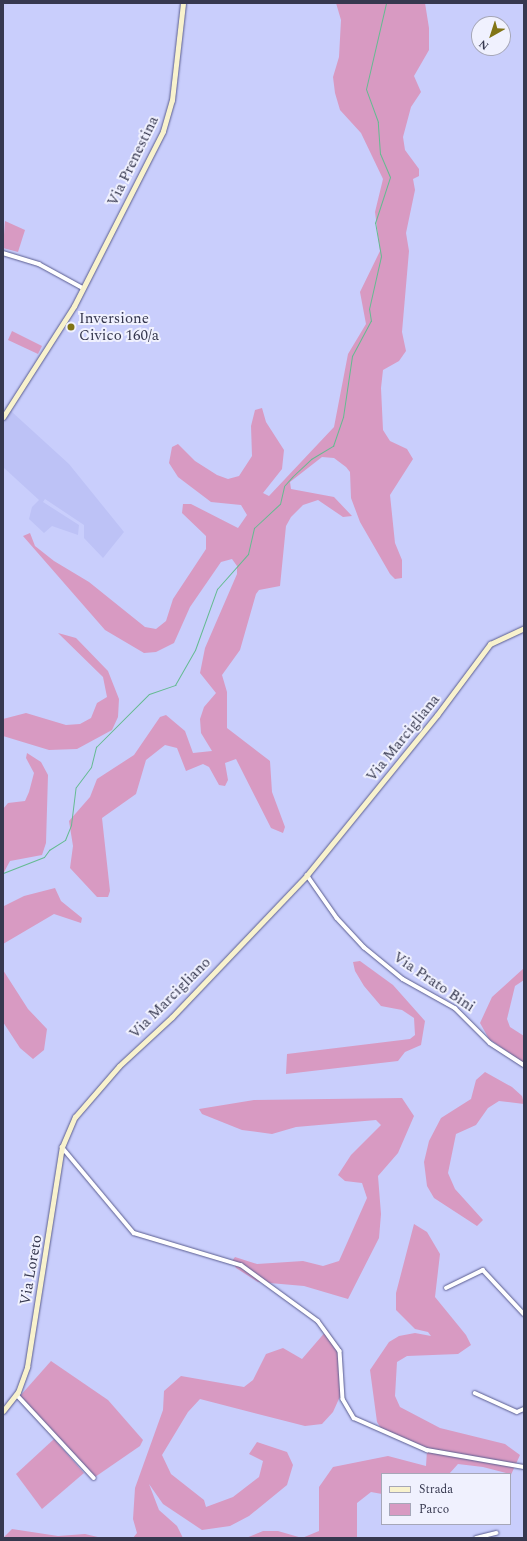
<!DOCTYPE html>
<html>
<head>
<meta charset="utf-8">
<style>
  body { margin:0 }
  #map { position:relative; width:527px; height:1541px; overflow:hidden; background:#c9cefc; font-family:Spectral,serif }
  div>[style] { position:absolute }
  .built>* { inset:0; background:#bdc2f6 }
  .green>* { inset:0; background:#d89ac2 }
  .stream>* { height:1px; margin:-0.5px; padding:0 0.5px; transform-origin:0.5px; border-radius:0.5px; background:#64bb91 }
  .roads { filter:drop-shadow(0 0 1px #5a5d90) drop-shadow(0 0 1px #5a5d90) }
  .street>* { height:3.5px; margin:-1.75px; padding:0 1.75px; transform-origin:1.75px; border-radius:1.75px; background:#fff }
  .secondary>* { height:5px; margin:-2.5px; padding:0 2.5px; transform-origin:2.5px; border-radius:2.5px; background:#f8f2cd }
  .dots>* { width:11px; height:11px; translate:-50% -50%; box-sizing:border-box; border:2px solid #f0f1fe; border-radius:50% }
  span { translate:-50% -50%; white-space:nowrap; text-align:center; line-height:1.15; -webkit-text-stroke:4px #f0f1fe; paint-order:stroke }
  .street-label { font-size:15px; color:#36384f }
  .poi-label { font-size:15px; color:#36384f }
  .left { translate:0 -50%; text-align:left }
  .frame { position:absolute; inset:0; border:4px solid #36384f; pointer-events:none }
  .legend { position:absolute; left:381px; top:1473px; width:130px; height:52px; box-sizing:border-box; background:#f0f1fe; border:1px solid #a6a7b8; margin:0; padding:5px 7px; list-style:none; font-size:12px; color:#36384f }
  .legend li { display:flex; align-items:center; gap:8px; height:20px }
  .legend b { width:20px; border:1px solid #a6a7b8 }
  .north { position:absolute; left:471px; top:16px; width:40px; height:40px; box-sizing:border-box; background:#f0f1fe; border:1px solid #a6a7b8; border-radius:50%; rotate:219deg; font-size:11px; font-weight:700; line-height:16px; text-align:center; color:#36384f }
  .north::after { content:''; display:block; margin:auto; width:14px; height:18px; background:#817416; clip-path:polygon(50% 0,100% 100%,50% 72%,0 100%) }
</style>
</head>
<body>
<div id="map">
  <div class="built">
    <i style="clip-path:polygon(11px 407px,12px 412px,69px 464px,124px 532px,103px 558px,84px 538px,84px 525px,45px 499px,43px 502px,79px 525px,78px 535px,52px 526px,44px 533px,29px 519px,32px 507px,39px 500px,3px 467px,3px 419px)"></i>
  </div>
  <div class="green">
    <i style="clip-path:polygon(336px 3px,425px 3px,429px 28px,429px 50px,414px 76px,421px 92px,411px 107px,403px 137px,405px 150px,419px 169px,419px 176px,413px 179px,415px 190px,406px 233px,409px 251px,402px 332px,406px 351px,399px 361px,383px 370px,381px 388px,383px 430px,390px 441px,407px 449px,413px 459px,390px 495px,395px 543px,402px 560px,402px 578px,395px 579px,390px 574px,360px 522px,351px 498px,350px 472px,346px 467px,334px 458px,322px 457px,290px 482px,291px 489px,334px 497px,352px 516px,343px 517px,318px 500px,303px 505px,291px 517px,286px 526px,280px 586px,259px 590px,256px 594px,240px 650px,222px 675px,227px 692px,227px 728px,270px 761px,272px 792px,285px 827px,283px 833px,271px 828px,236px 759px,225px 763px,228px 780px,225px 786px,219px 785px,209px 767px,203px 764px,186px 771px,177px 748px,165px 745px,146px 760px,136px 794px,102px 818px,110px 891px,108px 897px,97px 897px,70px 868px,73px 846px,69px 821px,90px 797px,97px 779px,134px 755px,160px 717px,166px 715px,185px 731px,193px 753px,212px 751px,201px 733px,200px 719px,204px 707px,216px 693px,200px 673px,205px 648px,237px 574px,237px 566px,232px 559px,221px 562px,190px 607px,174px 643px,156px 652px,144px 653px,105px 630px,23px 536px,30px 533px,35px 546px,54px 561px,89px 582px,145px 627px,156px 629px,166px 621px,173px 599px,206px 549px,206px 536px,182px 513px,183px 504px,191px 504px,238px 528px,247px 515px,241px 505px,211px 502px,178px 477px,169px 463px,172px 447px,178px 444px,195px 461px,217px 475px,228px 479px,239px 476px,252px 456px,251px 426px,255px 410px,262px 408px,266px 422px,284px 450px,282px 469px,263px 493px,269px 496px,334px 427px,348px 354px,366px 324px,360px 292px,380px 251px,375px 212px,383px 179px,361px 133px,340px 110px,335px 93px,333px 77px,339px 57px,341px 20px)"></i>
    <i style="clip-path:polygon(5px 221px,25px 230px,18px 252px,3px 248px)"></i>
    <i style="clip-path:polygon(12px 331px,42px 346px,38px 354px,8px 340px)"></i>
    <i style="clip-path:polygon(58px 633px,76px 638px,108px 671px,119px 699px,118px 717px,112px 730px,77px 749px,49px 750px,3px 736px,3px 719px,26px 713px,66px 725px,80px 724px,91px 718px,97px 703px,107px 697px,103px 677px)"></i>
    <i style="clip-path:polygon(27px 753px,41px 762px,48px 775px,46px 843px,42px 855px,10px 861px,3px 874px,3px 809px,8px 803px,25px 801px,29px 792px,34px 773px,26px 758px)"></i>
    <i style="clip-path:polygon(55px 888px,61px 901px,82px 918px,81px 923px,54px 914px,3px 944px,4px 906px,24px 896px)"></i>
    <i style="clip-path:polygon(360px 961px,393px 985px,425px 1021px,421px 1045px,405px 1052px,398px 1061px,286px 1074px,287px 1054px,410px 1039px,415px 1035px,414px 1018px,402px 1010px,381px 1006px,364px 986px,355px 971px,353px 962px)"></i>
    <i style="clip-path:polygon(524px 968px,524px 980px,515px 986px,507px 1019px,510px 1027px,524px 1036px,524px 1063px,489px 1039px,480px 1023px,492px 997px)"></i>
    <i style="clip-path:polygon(3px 970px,28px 1009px,47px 1029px,44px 1050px,33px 1059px,20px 1048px,3px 1022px)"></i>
    <i style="clip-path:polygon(485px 1072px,512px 1087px,522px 1096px,524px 1104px,499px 1101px,488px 1108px,476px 1125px,456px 1134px,448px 1173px,455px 1189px,483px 1220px,477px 1226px,434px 1198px,427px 1186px,424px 1162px,429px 1141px,441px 1118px,471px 1099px,476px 1080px)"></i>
    <i style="clip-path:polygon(402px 1098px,414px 1116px,398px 1153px,378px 1176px,381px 1214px,379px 1238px,348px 1299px,304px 1286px,258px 1282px,236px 1268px,232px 1261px,235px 1257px,257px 1264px,303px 1261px,323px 1266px,339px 1261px,367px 1198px,362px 1183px,345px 1181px,338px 1175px,351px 1155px,381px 1125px,376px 1120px,296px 1127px,272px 1134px,242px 1130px,202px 1114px,199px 1109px,254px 1100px)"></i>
    <i style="clip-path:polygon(414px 1224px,427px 1232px,440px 1254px,435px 1297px,466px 1335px,471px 1345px,458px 1354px,407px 1356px,397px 1362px,395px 1396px,400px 1407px,440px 1428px,505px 1444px,520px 1455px,510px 1477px,510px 1474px,483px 1467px,458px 1464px,449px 1474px,382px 1474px,382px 1494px,371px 1492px,357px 1503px,357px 1538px,246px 1538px,263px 1531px,278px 1531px,302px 1538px,319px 1531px,319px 1487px,333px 1467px,388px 1456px,426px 1466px,427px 1450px,384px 1433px,377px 1422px,370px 1370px,389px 1342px,399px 1336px,415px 1333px,431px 1336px,428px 1332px,415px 1329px,396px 1310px,396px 1293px)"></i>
    <i style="clip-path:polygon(327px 1330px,341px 1356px,343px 1373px,342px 1392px,333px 1412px,322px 1424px,305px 1426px,200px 1399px,188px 1412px,162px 1455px,171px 1474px,204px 1500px,206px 1507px,233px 1497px,259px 1477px,263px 1461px,249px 1454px,257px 1442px,287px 1452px,293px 1465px,287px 1485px,249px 1516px,230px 1526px,202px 1530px,163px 1504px,149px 1484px,159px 1510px,177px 1526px,183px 1538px,133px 1538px,137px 1533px,133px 1519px,135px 1488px,163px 1410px,164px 1391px,181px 1376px,244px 1387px,253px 1380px,266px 1354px,283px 1348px,302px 1359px)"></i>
    <i style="clip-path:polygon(51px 1361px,108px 1400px,143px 1440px,140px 1446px,95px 1477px,20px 1396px)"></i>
    <i style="clip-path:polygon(54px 1439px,84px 1473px,42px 1509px,16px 1474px)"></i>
    <i style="clip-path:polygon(12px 1529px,58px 1536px,85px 1534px,102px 1538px,3px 1538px)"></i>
  </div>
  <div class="stream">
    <i style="left:3px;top:873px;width:44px;rotate:-21.3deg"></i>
    <i style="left:44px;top:857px;width:9px;rotate:-54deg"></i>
    <i style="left:49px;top:850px;width:19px;rotate:-32deg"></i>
    <i style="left:65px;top:840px;width:16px;rotate:-68deg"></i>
    <i style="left:71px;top:825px;width:38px;rotate:-83deg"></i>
    <i style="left:76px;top:787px;width:25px;rotate:-53deg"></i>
    <i style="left:91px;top:767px;width:21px;rotate:-76deg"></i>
    <i style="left:96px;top:747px;width:75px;rotate:-45deg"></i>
    <i style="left:149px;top:694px;width:28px;rotate:-19deg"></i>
    <i style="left:175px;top:685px;width:40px;rotate:-60.3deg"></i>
    <i style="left:195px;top:650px;width:65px;rotate:-70.2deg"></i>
    <i style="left:217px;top:589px;width:47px;rotate:-48.5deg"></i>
    <i style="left:248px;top:554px;width:27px;rotate:-77deg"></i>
    <i style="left:254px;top:528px;width:35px;rotate:-43deg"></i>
    <i style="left:280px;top:504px;width:18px;rotate:-77deg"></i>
    <i style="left:284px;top:486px;width:13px;rotate:-48deg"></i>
    <i style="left:293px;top:476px;width:25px;rotate:-43deg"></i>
    <i style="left:311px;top:459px;width:26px;rotate:-31deg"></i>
    <i style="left:333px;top:446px;width:31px;rotate:-71deg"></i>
    <i style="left:343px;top:417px;width:62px;rotate:-81.6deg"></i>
    <i style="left:352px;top:356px;width:40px;rotate:-62deg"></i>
    <i style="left:371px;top:321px;width:12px;rotate:-99deg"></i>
    <i style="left:369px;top:309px;width:54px;rotate:-77.2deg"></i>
    <i style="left:381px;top:256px;width:34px;rotate:-100deg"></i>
    <i style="left:375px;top:223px;width:48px;rotate:-71.9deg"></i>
    <i style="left:390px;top:177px;width:25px;rotate:-113deg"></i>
    <i style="left:380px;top:154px;width:32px;rotate:-94deg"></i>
    <i style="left:378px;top:122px;width:35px;rotate:-110deg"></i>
    <i style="left:366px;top:89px;width:88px;rotate:-76.9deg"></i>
  </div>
  <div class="roads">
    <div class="street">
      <i style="left:3px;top:253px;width:38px;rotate:17deg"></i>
      <i style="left:39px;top:264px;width:50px;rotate:28.6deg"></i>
      <i style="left:307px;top:875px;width:52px;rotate:55.1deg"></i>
      <i style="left:337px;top:918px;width:40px;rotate:47deg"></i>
      <i style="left:364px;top:947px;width:50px;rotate:39.4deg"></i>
      <i style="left:403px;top:979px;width:60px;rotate:29.1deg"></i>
      <i style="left:455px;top:1008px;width:49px;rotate:45deg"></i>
      <i style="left:490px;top:1043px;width:40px;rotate:32.9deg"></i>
      <i style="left:62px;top:1147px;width:112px;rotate:50.1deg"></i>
      <i style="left:134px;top:1233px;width:112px;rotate:16.7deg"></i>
      <i style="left:241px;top:1265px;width:95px;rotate:36deg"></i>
      <i style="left:318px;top:1321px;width:37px;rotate:54deg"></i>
      <i style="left:340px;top:1351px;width:48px;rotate:86.4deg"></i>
      <i style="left:343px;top:1399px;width:22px;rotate:60deg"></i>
      <i style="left:354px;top:1418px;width:80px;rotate:23.7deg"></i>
      <i style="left:427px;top:1450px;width:98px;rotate:9.9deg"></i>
      <i style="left:446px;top:1288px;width:41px;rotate:-25.9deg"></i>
      <i style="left:483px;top:1270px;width:60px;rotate:47deg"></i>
      <i style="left:475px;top:1393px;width:46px;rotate:24.3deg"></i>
      <i style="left:517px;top:1412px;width:8px;rotate:-23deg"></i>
      <i style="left:17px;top:1395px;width:113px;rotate:47.1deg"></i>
      <i style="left:476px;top:1538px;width:21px;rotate:-14deg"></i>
    </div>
    <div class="secondary">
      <i style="left:3px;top:417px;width:132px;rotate:-57.4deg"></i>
      <i style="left:74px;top:306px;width:196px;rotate:-63deg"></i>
      <i style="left:163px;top:131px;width:32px;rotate:-74deg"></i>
      <i style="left:172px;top:100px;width:98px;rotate:-83.5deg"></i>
      <i style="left:3px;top:1411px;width:24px;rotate:-52deg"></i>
      <i style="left:18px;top:1392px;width:27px;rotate:-70deg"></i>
      <i style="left:27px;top:1367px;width:223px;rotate:-81deg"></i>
      <i style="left:62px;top:1147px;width:33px;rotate:-67deg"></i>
      <i style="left:75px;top:1117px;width:67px;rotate:-49.2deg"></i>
      <i style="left:119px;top:1066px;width:72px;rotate:-42.8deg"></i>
      <i style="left:172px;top:1017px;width:196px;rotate:-46.4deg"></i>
      <i style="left:307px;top:875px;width:206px;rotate:-50.9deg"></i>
      <i style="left:437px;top:715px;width:89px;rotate:-53.3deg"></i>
      <i style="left:490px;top:644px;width:38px;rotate:-25deg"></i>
    </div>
  </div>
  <div class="dots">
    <i style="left:71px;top:327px;background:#817416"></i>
  </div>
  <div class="street-label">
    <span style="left:133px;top:161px;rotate:-64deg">Via Prenestina</span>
    <span style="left:403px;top:738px;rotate:-51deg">Via Marcigliana</span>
    <span style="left:434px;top:982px;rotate:34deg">Via Prato Bini</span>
    <span style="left:170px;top:998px;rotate:-45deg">Via Marcigliano</span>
    <span style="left:31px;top:1270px;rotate:-80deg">Via Loreto</span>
  </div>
  <div class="poi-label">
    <span class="left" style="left:79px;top:327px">Inversione<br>Civico 160/a</span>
  </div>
  <div class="frame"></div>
  <ul class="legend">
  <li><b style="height:5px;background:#f8f2cd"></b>Strada</li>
  <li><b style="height:11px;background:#d89ac2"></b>Parco</li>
  </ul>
  <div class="north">N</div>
</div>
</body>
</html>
